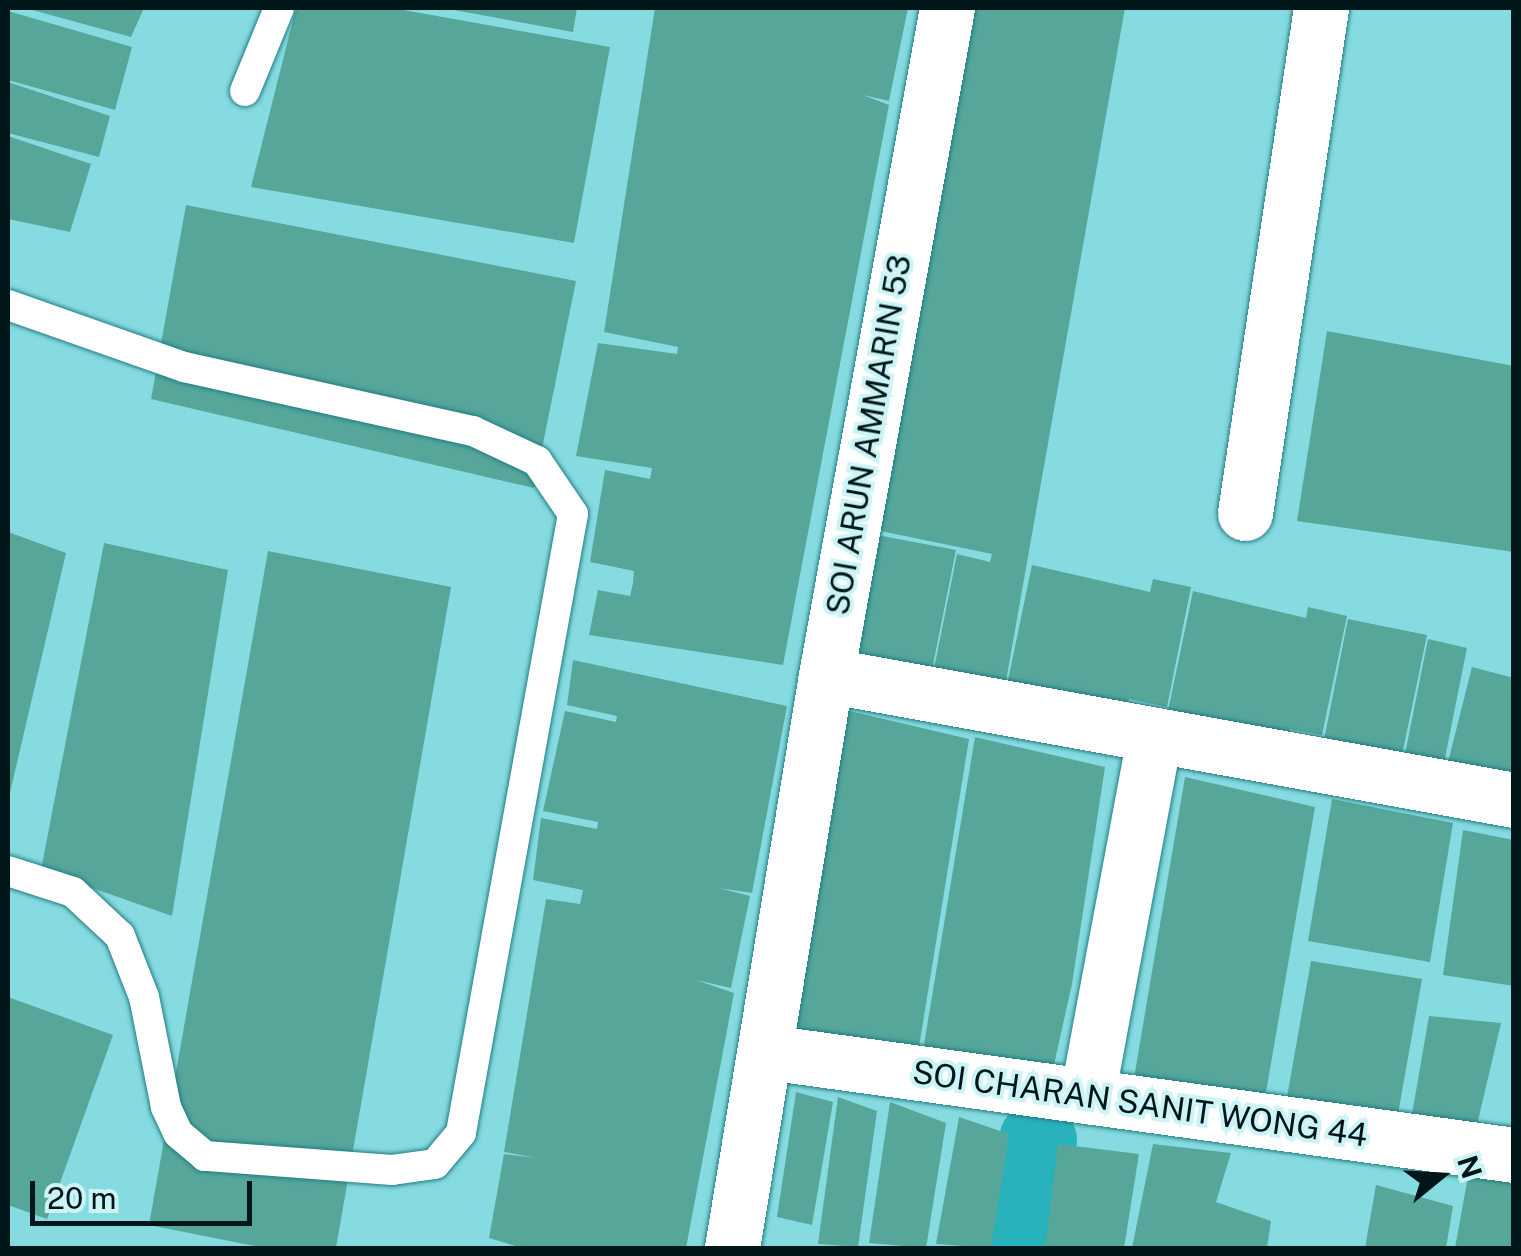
<!DOCTYPE html>
<html>
<head>
<meta charset="utf-8">
<style>
  body { margin:0 }
  #map { position:relative; width:1521px; height:1256px; overflow:hidden; background:#86dbe1; font-family:"Public Sans",sans-serif }
  div>[style] { position:absolute }
  .canal>* { height:78px; margin:-39px; padding:0 39px; transform-origin:39px; border-radius:39px; background:#28b3bc }
  .building>* { inset:0; background:#56a79a }
  .roads { filter:drop-shadow(0 0 2px #217d84) drop-shadow(0 0 2px #217d84) }
  .service>* { height:30px; margin:-15px; padding:0 15px; transform-origin:15px; border-radius:15px; background:#fff }
  .minor>* { height:55px; margin:-27.5px; padding:0 27.5px; transform-origin:27.5px; border-radius:27.5px; background:#fff }
  span { translate:-50% -50%; white-space:nowrap; text-align:center; line-height:1.15; -webkit-text-stroke:8px #ccf4f6; paint-order:stroke }
  .street-label { font-size:32px; color:#001618 }
  .frame { position:absolute; inset:0; border:10px solid #001618; pointer-events:none }
  .north { position:absolute; left:1391px; top:1126px; width:100px; height:100px; -webkit-text-stroke:8px #ccf4f6; paint-order:stroke; rotate:72deg; font-size:28px; font-weight:700; line-height:40px; text-align:center; color:#001618 }
  .north::after { content:''; display:block; margin:auto; width:35px; height:45px; background:#001618; clip-path:polygon(50% 0,100% 100%,50% 72%,0 100%) }
  .scale { position:absolute; left:30px; top:1181px; width:222px; height:45px; box-sizing:border-box; border:5px solid #001618; border-top:0; padding-left:12px; font-size:30px; line-height:35px; white-space:nowrap; color:#001618; -webkit-text-stroke:8px #ccf4f6; paint-order:stroke }
</style>
</head>
<body>
<div id="map">
  <div class="canal">
    <i style="left:1023px;top:1248px;width:109px;rotate:-82.1deg"></i>
  </div>
  <div class="building">
    <i style="clip-path:polygon(25px 8px,144px 8px,131px 37px)"></i>
    <i style="clip-path:polygon(296px 8px,392px 8px,610px 47px,574px 243px,251px 187px)"></i>
    <i style="clip-path:polygon(443px 8px,577px 8px,573px 32px)"></i>
    <i style="clip-path:polygon(655px 8px,908px 8px,889px 101px,863px 95px,889px 105px,783px 665px,589px 635px,598px 590px,630px 596px,633px 583px,634px 571px,590px 562px,605px 470px,650px 479px,652px 468px,576px 456px,598px 343px,677px 354px,678px 347px,604px 332px)"></i>
    <i style="clip-path:polygon(949px 8px,1125px 8px,1006px 681px,933px 674px,957px 554px,990px 562px,992px 554px,871px 529px)"></i>
    <i style="clip-path:polygon(8px 11px,132px 47px,115px 110px,8px 80px)"></i>
    <i style="clip-path:polygon(8px 82px,110px 116px,99px 157px,8px 133px)"></i>
    <i style="clip-path:polygon(8px 136px,91px 164px,70px 232px,8px 219px)"></i>
    <i style="clip-path:polygon(186px 205px,576px 281px,534px 488px,151px 399px)"></i>
    <i style="clip-path:polygon(1327px 331px,1514px 366px,1514px 552px,1297px 521px)"></i>
    <i style="clip-path:polygon(8px 532px,66px 553px,9px 797px,8px 796px)"></i>
    <i style="clip-path:polygon(877px 535px,956px 550px,932px 670px,853px 654px)"></i>
    <i style="clip-path:polygon(104px 543px,228px 570px,172px 916px,41px 870px)"></i>
    <i style="clip-path:polygon(268px 551px,451px 587px,336px 1248px,265px 1248px,149px 1225px)"></i>
    <i style="clip-path:polygon(1032px 565px,1150px 592px,1153px 579px,1191px 587px,1167px 707px,1129px 699px,1126px 713px,1007px 685px)"></i>
    <i style="clip-path:polygon(1193px 591px,1306px 618px,1308px 607px,1347px 616px,1322px 735px,1290px 729px,1287px 739px,1168px 711px)"></i>
    <i style="clip-path:polygon(1348px 619px,1427px 635px,1402px 755px,1324px 740px)"></i>
    <i style="clip-path:polygon(1428px 639px,1467px 648px,1443px 768px,1404px 759px)"></i>
    <i style="clip-path:polygon(573px 660px,787px 706px,752px 893px,719px 888px,750px 896px,731px 988px,696px 980px,734px 993px,686px 1248px,522px 1248px,489px 1238px,504px 1154px,537px 1158px,504px 1152px,546px 899px,580px 904px,583px 890px,533px 880px,541px 818px,597px 829px,598px 822px,543px 811px,565px 711px,616px 722px,617px 716px,567px 705px)"></i>
    <i style="clip-path:polygon(1472px 667px,1514px 678px,1514px 797px,1444px 778px)"></i>
    <i style="clip-path:polygon(841px 709px,969px 739px,913px 1084px,783px 1053px)"></i>
    <i style="clip-path:polygon(975px 737px,1105px 767px,1072px 984px,1053px 1069px,918px 1081px)"></i>
    <i style="clip-path:polygon(1185px 777px,1315px 807px,1263px 1110px,1134px 1078px)"></i>
    <i style="clip-path:polygon(1332px 799px,1453px 823px,1430px 962px,1308px 941px)"></i>
    <i style="clip-path:polygon(1463px 830px,1514px 840px,1514px 986px,1443px 975px)"></i>
    <i style="clip-path:polygon(1311px 961px,1422px 979px,1398px 1114px,1287px 1097px)"></i>
    <i style="clip-path:polygon(8px 997px,113px 1035px,47px 1219px,8px 1205px)"></i>
    <i style="clip-path:polygon(1429px 1016px,1501px 1023px,1476px 1129px,1411px 1120px)"></i>
    <i style="clip-path:polygon(796px 1092px,833px 1102px,812px 1225px,777px 1217px)"></i>
    <i style="clip-path:polygon(838px 1097px,877px 1111px,858px 1247px,818px 1244px)"></i>
    <i style="clip-path:polygon(890px 1102px,946px 1123px,926px 1248px,869px 1243px)"></i>
    <i style="clip-path:polygon(959px 1117px,1009px 1134px,991px 1248px,936px 1244px)"></i>
    <i style="clip-path:polygon(1058px 1144px,1139px 1154px,1124px 1248px,1045px 1248px)"></i>
    <i style="clip-path:polygon(1153px 1144px,1231px 1153px,1216px 1202px,1271px 1221px,1267px 1248px,1132px 1248px)"></i>
    <i style="clip-path:polygon(1469px 1171px,1514px 1179px,1514px 1248px,1455px 1248px)"></i>
    <i style="clip-path:polygon(1376px 1185px,1453px 1206px,1446px 1248px,1365px 1248px)"></i>
  </div>
  <div class="roads">
    <div class="service">
      <i style="left:245px;top:91px;width:90px;rotate:-67.7deg"></i>
      <i style="left:8px;top:305px;width:187px;rotate:19.4deg"></i>
      <i style="left:184px;top:367px;width:296px;rotate:12.5deg"></i>
      <i style="left:473px;top:431px;width:71px;rotate:25.1deg"></i>
      <i style="left:537px;top:461px;width:64px;rotate:55.8deg"></i>
      <i style="left:573px;top:514px;width:629px;rotate:100.26deg"></i>
      <i style="left:461px;top:1133px;width:40px;rotate:130deg"></i>
      <i style="left:435px;top:1164px;width:43px;rotate:172.1deg"></i>
      <i style="left:392px;top:1170px;width:188px;rotate:-175.7deg"></i>
      <i style="left:205px;top:1156px;width:35px;rotate:-140deg"></i>
      <i style="left:178px;top:1133px;width:29px;rotate:-115deg"></i>
      <i style="left:166px;top:1107px;width:112px;rotate:-101.3deg"></i>
      <i style="left:144px;top:997px;width:66px;rotate:-111.5deg"></i>
      <i style="left:120px;top:936px;width:64px;rotate:-136.9deg"></i>
      <i style="left:73px;top:892px;width:68px;rotate:-162.1deg"></i>
    </div>
    <div class="minor">
      <i style="left:1245px;top:513px;width:511px;rotate:-81.44deg"></i>
      <i style="left:826px;top:675px;width:699px;rotate:10.3deg"></i>
      <i style="left:767px;top:1052px;width:754px;rotate:7.85deg"></i>
      <i style="left:1087px;top:1096px;width:365px;rotate:-79.4deg"></i>
      <i style="left:732px;top:1248px;width:581px;rotate:-80.68deg"></i>
      <i style="left:826px;top:675px;width:678px;rotate:-79.72deg"></i>
    </div>
  </div>
  <div class="street-label">
    <span style="left:869px;top:435px;rotate:-80deg">SOI ARUN AMMARIN 53</span>
    <span style="left:1140px;top:1104px;rotate:8deg">SOI CHARAN SANIT WONG 44</span>
  </div>
  <div class="frame"></div>
  <div class="north">N</div>
  <div class="scale">20 m</div>
</div>
</body>
</html>
